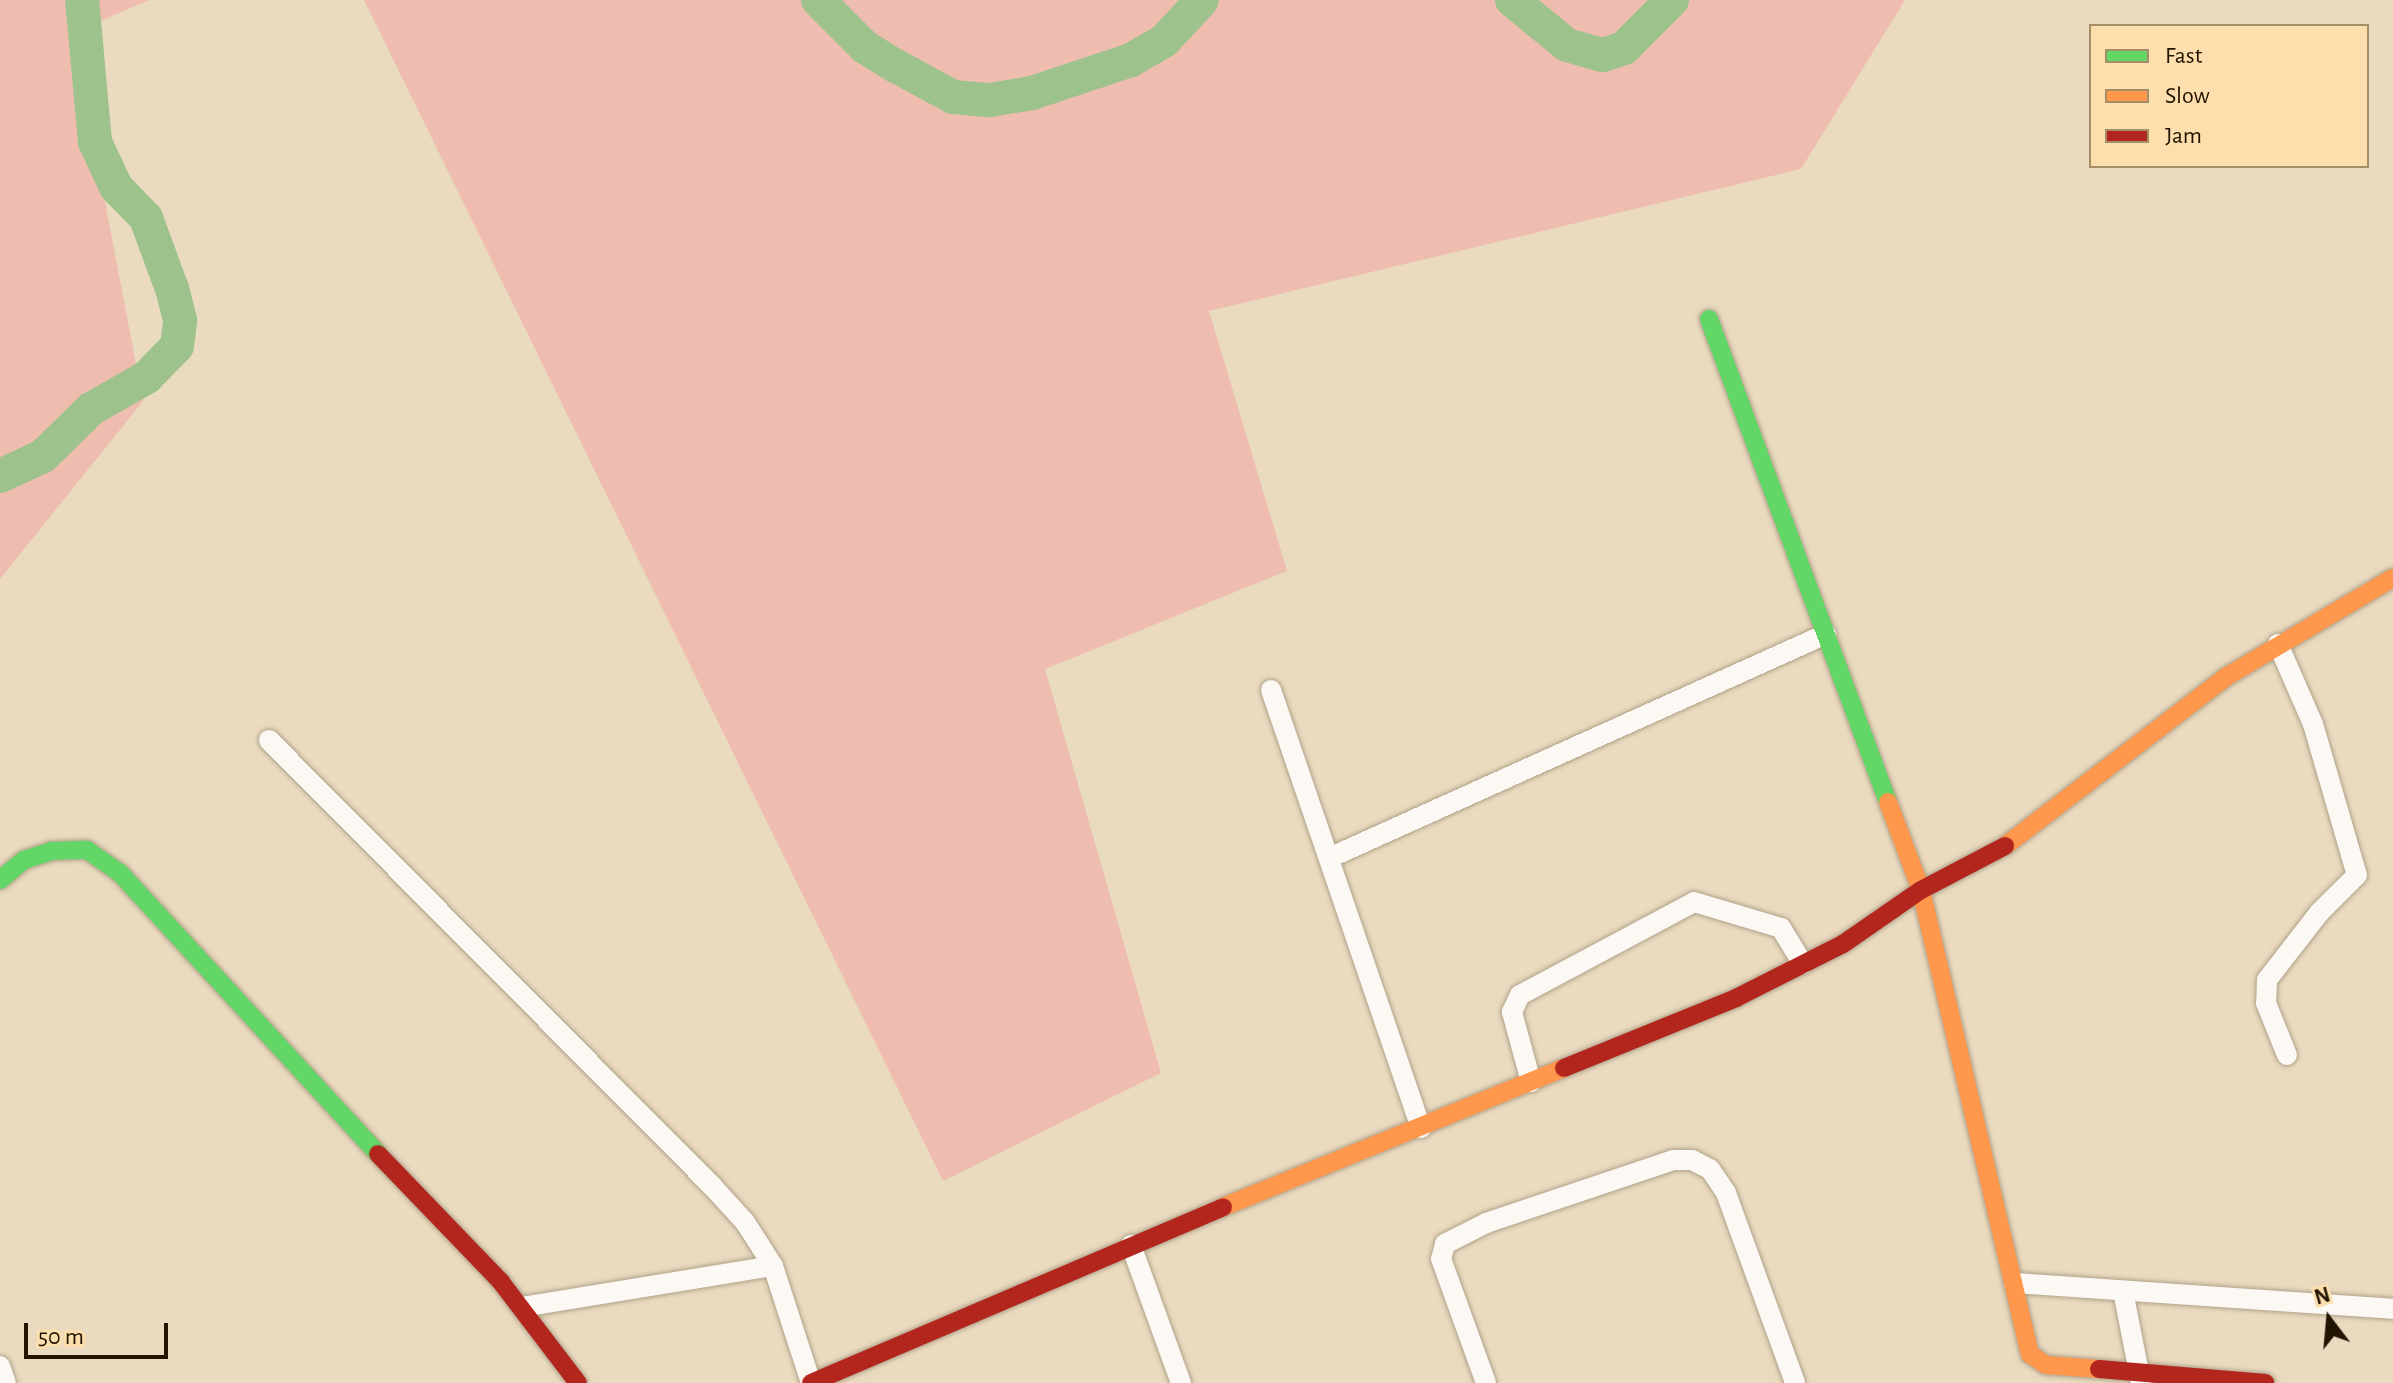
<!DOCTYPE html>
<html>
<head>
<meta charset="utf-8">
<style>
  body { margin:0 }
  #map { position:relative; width:2393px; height:1383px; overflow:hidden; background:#eadabf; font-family:"Alegreya Sans",sans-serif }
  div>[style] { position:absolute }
  .green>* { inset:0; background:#eebdb0 }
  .river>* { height:34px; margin:-17px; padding:0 17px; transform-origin:17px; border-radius:17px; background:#9ec28c }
  .roads { filter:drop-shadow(0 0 2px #b0a28a) drop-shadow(0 0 2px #b0a28a) }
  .street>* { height:20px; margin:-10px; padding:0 10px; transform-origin:10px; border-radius:10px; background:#fcf9f5 }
  .fast>* { height:18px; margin:-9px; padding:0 9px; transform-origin:9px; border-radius:9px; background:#63d668 }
  .slow>* { height:18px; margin:-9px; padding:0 9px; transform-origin:9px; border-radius:9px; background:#ff974d }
  .jam>* { height:18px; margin:-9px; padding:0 9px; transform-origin:9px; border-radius:9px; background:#b3261e }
  span { translate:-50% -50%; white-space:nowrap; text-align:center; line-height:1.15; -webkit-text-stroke:6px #fcdfad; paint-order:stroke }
  .legend { position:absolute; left:2089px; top:24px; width:280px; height:144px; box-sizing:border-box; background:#fcdfad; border:2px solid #a48e68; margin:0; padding:10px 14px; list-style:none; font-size:24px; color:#211400 }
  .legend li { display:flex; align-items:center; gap:16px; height:40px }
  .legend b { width:40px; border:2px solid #a48e68 }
  .north { position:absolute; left:2289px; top:1279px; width:80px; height:80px; -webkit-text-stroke:6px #fcdfad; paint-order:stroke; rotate:344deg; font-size:22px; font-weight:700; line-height:32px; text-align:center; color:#211400 }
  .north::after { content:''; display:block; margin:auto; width:28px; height:36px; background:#211400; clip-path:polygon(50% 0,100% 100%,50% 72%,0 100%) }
  .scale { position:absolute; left:24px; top:1323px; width:144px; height:36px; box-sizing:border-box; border:4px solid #211400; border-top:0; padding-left:10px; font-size:24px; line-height:28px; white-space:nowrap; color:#211400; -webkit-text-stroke:6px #fcdfad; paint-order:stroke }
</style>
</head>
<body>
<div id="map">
  <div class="green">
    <i style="clip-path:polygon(0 0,149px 0,73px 33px,143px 401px,0 579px)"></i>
    <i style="clip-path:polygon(364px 0,1905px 0,1801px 169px,1209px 311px,1287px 571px,1045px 669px,1161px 1073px,943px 1181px)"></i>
  </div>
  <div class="river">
    <i style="left:818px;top:0;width:66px;rotate:45deg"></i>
    <i style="left:865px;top:47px;width:36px;rotate:32deg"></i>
    <i style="left:896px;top:66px;width:65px;rotate:28.5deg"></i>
    <i style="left:953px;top:97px;width:37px;rotate:5deg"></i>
    <i style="left:990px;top:100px;width:43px;rotate:-9.5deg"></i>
    <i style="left:1032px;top:93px;width:104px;rotate:-18.4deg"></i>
    <i style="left:1131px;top:60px;width:39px;rotate:-30deg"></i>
    <i style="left:1165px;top:40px;width:54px;rotate:-47.2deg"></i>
    <i style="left:1512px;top:0;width:71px;rotate:39.3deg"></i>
    <i style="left:1567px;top:45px;width:37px;rotate:16deg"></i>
    <i style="left:1603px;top:55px;width:22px;rotate:-18deg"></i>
    <i style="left:1624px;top:48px;width:68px;rotate:-45deg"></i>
    <i style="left:0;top:476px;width:47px;rotate:-24.9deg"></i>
    <i style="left:43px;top:456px;width:67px;rotate:-44.4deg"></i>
    <i style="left:91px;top:409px;width:64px;rotate:-29.7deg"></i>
    <i style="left:147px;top:377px;width:43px;rotate:-45.9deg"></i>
    <i style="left:177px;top:346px;width:26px;rotate:-83deg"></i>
    <i style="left:180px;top:320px;width:32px;rotate:-104deg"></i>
    <i style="left:172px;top:289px;width:76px;rotate:-110.1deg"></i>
    <i style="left:146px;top:218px;width:43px;rotate:-134.1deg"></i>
    <i style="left:116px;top:187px;width:50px;rotate:-115deg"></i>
    <i style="left:95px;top:142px;width:143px;rotate:-95.2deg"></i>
  </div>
  <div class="roads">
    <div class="street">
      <i style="left:2278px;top:644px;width:87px;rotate:66.4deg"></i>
      <i style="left:2313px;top:724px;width:157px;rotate:73.8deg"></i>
      <i style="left:2357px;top:875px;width:54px;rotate:135deg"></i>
      <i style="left:2319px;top:913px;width:85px;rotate:127.8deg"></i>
      <i style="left:2267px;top:980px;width:23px;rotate:92deg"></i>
      <i style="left:2266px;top:1003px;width:56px;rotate:68deg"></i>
      <i style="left:1271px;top:690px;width:463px;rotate:71.1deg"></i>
      <i style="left:269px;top:740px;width:630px;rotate:45.19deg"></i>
      <i style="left:713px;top:1187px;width:47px;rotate:47.6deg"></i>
      <i style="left:745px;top:1222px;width:52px;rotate:57.5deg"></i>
      <i style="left:1329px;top:858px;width:545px;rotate:-24.26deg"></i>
      <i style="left:1531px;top:1082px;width:73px;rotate:-105.2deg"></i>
      <i style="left:1512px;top:1012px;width:19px;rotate:-65deg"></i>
      <i style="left:1520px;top:995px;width:197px;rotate:-28.1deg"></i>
      <i style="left:1694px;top:902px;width:91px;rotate:16.6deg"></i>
      <i style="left:1781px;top:928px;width:42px;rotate:58.6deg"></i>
      <i style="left:1131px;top:1245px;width:147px;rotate:70.1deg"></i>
      <i style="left:2014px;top:1283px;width:380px;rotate:3.9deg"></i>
      <i style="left:2123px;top:1291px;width:94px;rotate:78.9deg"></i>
      <i style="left:522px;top:1307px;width:254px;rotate:-9.3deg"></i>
      <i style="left:773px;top:1266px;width:123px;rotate:72deg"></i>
      <i style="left:0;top:1366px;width:18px;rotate:71deg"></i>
      <i style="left:1486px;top:1383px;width:132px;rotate:-109.9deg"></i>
      <i style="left:1441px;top:1259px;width:16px;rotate:-75deg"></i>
      <i style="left:1445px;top:1244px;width:46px;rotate:-27.1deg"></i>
      <i style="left:1486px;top:1223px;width:197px;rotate:-18.6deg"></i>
      <i style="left:1673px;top:1160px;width:19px"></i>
      <i style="left:1692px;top:1160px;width:20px;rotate:27deg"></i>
      <i style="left:1710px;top:1169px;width:29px;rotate:56deg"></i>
      <i style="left:1726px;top:1193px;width:202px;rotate:70deg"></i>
    </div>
    <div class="fast">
      <i style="left:1709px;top:319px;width:515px;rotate:69.67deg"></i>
      <i style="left:0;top:880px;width:31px;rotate:-40deg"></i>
      <i style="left:24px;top:860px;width:28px;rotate:-18deg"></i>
      <i style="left:51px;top:851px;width:36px;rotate:-2deg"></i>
      <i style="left:87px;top:850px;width:39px;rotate:35deg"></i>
      <i style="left:119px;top:872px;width:383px;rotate:47.4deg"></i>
    </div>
    <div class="slow">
      <i style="left:1888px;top:802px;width:94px;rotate:69.4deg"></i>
      <i style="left:1921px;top:890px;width:477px;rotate:76.8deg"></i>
      <i style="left:2030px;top:1354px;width:19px;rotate:35deg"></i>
      <i style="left:2046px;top:1365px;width:53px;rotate:4.3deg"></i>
      <i style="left:2005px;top:846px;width:278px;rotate:-37.4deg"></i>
      <i style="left:2226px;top:677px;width:194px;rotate:-30.7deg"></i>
      <i style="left:1223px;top:1207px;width:368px;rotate:-22.2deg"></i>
    </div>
    <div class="jam">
      <i style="left:1564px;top:1068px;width:186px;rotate:-22.1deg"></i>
      <i style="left:1736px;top:998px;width:120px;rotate:-26.8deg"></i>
      <i style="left:1843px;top:944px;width:95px;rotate:-34.7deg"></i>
      <i style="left:1921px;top:890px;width:95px;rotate:-27.6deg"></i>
      <i style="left:378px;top:1154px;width:178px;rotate:46.1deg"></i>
      <i style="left:501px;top:1282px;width:127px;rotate:52.7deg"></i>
      <i style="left:2099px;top:1369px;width:167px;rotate:4.8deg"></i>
      <i style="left:811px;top:1383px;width:448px;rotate:-23.1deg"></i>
    </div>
  </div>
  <ul class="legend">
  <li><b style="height:10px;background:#63d668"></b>Fast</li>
  <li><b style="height:10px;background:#ff974d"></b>Slow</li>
  <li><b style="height:10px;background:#b3261e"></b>Jam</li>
  </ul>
  <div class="north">N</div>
  <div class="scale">50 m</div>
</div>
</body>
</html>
